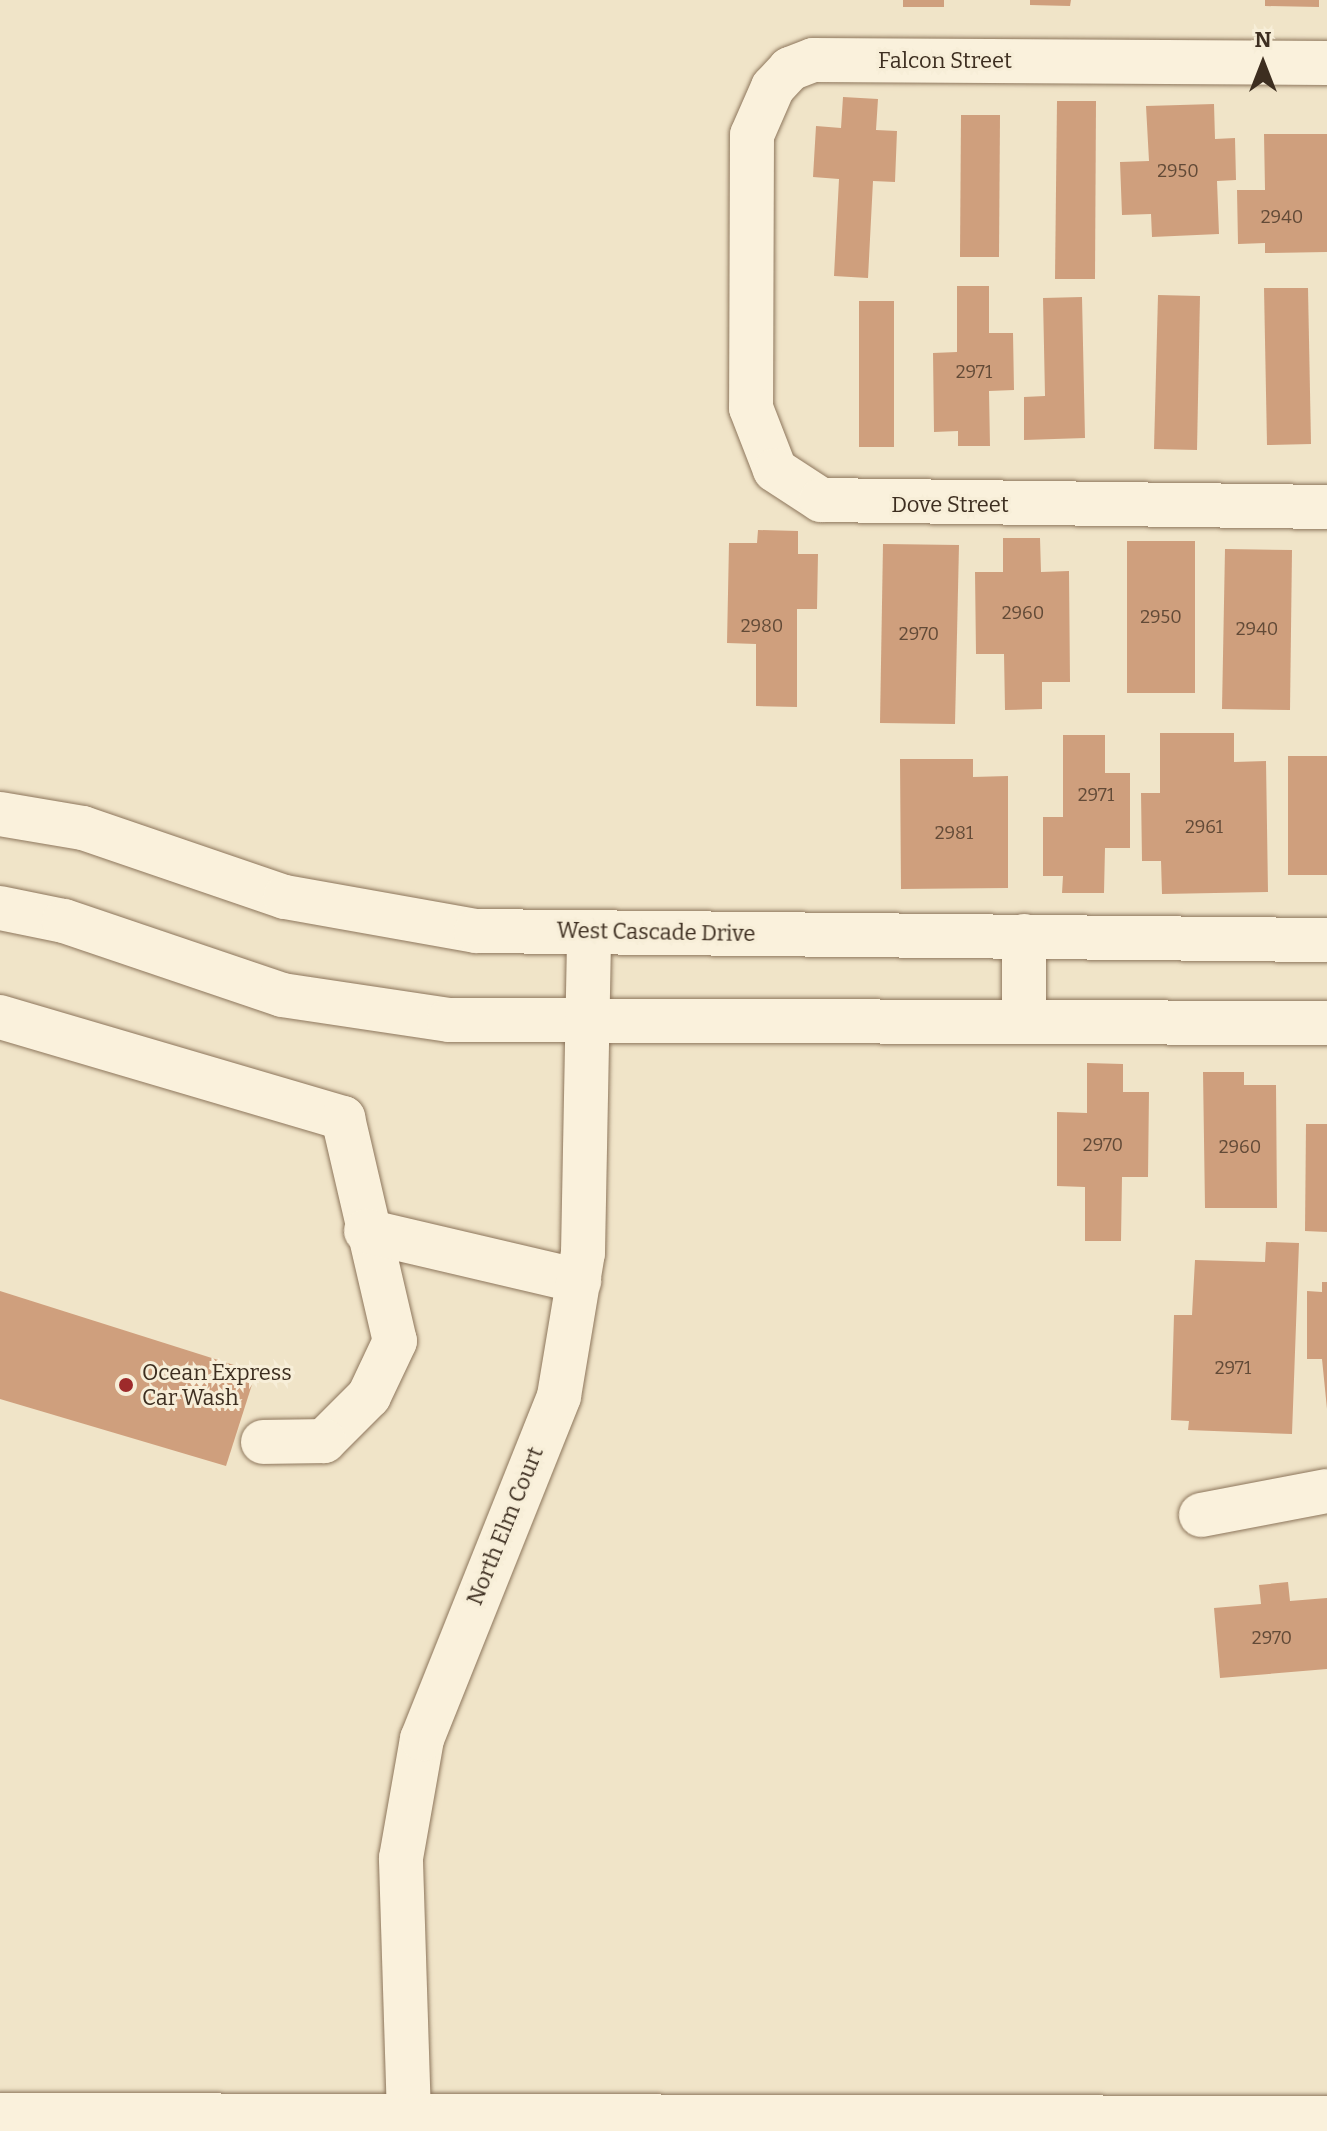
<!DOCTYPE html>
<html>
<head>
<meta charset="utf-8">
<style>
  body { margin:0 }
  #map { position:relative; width:1327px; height:2131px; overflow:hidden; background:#f0e4c8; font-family:Bitter,serif }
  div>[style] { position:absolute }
  .building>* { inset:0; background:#cf9f7d }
  .roads { filter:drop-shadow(0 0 2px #8d765c) drop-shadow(0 0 2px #8d765c) }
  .minor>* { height:44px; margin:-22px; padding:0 22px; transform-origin:22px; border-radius:22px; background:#faf1dc }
  .dots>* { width:22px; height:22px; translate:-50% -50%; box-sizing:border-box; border:4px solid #f7eed8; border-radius:50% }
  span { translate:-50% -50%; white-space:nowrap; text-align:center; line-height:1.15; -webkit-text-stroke:6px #f7eed8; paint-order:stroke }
  .number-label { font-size:18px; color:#624a37 }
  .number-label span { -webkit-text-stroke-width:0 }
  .street-label { font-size:22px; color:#3d2e20 }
  .poi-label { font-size:22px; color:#3d2e20 }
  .left { translate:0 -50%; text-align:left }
  .north { position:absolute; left:1223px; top:24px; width:80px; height:80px; -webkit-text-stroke:6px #f7eed8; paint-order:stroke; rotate:0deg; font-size:22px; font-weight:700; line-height:32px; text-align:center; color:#3d2e20 }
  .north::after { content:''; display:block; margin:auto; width:28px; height:36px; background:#3d2e20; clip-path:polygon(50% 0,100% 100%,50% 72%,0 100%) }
</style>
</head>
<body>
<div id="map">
  <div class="building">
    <i style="clip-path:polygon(903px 0,944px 0,944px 7px,903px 7px)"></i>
    <i style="clip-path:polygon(1030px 0,1071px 0,1070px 6px,1030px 5px)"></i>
    <i style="clip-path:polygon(1265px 0,1319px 0,1319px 7px,1265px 6px)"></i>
    <i style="clip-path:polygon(843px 97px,878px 99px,876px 130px,897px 131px,895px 182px,873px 181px,868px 278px,834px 276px,839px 179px,813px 177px,816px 126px,841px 128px)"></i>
    <i style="clip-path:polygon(1057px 101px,1096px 101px,1095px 279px,1055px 279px)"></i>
    <i style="clip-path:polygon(1214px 104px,1215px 139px,1235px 138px,1236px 180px,1217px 181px,1219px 234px,1152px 237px,1151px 214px,1122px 215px,1120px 162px,1149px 161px,1146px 106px)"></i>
    <i style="clip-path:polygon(961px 115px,1000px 115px,999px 257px,960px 257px)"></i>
    <i style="clip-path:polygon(1264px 134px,1327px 134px,1327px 252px,1265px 253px,1265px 243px,1238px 244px,1237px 190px,1265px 190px)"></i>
    <i style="clip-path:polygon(957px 286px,989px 286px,989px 333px,1013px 333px,1014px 390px,989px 391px,990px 446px,958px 446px,958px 431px,934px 432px,933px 353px,957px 352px)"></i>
    <i style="clip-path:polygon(1264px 288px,1308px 288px,1311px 444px,1267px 445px)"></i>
    <i style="clip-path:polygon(1158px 295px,1200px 296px,1197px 450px,1154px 449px)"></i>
    <i style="clip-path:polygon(1082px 297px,1085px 438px,1024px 440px,1024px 397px,1045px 396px,1043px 298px)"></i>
    <i style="clip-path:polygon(859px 301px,894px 301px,894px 447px,859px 447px)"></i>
    <i style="clip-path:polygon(758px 530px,798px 531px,798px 554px,818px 554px,817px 609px,797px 609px,797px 707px,756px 706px,756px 644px,727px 643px,729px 543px,757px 543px)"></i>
    <i style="clip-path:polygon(1003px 538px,1040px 538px,1041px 572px,1069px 571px,1070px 682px,1042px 682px,1042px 709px,1005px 710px,1004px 654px,976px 654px,975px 572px,1003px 572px)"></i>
    <i style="clip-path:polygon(1127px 541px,1195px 541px,1195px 693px,1127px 693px)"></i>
    <i style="clip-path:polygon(883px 544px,959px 545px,955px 724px,880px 723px)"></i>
    <i style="clip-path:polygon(1225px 549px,1292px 550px,1290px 710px,1222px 709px)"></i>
    <i style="clip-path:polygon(1160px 733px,1234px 733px,1234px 762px,1266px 761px,1268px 892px,1162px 894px,1161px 861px,1142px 861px,1141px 793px,1160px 793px)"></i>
    <i style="clip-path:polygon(1063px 735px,1105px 735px,1105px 773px,1130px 773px,1130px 848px,1105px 848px,1104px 893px,1062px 893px,1063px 876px,1043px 876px,1043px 817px,1063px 817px)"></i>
    <i style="clip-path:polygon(1288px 756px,1327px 756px,1327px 875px,1288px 875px)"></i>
    <i style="clip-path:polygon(900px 759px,973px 759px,973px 777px,1008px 776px,1008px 888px,901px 889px)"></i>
    <i style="clip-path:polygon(1087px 1063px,1123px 1064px,1123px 1092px,1149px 1092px,1148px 1177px,1122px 1177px,1121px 1241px,1085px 1241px,1085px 1187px,1057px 1186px,1057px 1112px,1087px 1113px)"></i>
    <i style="clip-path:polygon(1203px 1072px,1244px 1072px,1244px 1085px,1276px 1085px,1277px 1208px,1205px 1208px)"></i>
    <i style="clip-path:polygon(1306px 1124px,1327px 1124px,1327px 1232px,1305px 1231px)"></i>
    <i style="clip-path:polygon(1266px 1242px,1299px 1243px,1292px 1434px,1188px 1430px,1189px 1421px,1171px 1420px,1174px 1315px,1192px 1315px,1195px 1260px,1265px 1262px)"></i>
    <i style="clip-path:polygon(1322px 1282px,1327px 1282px,1327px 1409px,1322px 1359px,1307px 1359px,1307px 1291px,1322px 1292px)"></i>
    <i style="clip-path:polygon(0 1291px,256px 1372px,226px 1466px,0 1399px)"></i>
    <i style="clip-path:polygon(1288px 1582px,1290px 1601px,1327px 1598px,1327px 1669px,1220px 1678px,1214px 1608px,1261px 1604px,1259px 1585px)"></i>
  </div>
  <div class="roads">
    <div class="minor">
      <i style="left:1327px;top:63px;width:514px;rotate:-179.67deg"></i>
      <i style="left:813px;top:60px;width:25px;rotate:159deg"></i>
      <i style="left:790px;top:69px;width:25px;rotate:133deg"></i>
      <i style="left:773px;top:87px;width:52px;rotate:113.6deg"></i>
      <i style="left:752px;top:135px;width:273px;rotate:90.2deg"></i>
      <i style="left:751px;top:408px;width:66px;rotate:68.8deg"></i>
      <i style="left:775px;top:470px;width:55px;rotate:33.1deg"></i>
      <i style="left:821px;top:500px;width:506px;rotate:0.79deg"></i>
      <i style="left:0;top:814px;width:84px;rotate:9.6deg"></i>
      <i style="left:83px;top:828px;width:213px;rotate:18.9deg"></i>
      <i style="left:285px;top:897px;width:194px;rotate:10.1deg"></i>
      <i style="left:476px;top:931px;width:851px;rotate:0.61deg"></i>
      <i style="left:0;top:908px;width:65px;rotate:11.5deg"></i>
      <i style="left:64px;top:921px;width:230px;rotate:18.7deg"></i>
      <i style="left:282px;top:995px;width:169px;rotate:8.5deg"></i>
      <i style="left:449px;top:1020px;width:878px;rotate:0.2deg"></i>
      <i style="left:1024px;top:936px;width:86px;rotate:90deg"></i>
      <i style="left:0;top:1017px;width:358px;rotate:16.4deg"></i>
      <i style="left:343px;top:1118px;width:229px;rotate:76.9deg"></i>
      <i style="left:395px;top:1341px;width:61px;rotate:115.3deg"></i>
      <i style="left:369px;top:1396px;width:64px;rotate:135deg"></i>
      <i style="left:324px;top:1441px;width:61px;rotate:179.1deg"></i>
      <i style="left:366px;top:1231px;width:219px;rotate:13.2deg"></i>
      <i style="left:1201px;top:1515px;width:128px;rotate:-10.8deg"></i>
      <i style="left:0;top:2115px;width:1327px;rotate:0.13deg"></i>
      <i style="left:409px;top:2116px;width:258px;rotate:-91.8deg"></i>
      <i style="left:401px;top:1858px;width:121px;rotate:-80deg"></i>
      <i style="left:422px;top:1739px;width:369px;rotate:-68.2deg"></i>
      <i style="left:559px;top:1396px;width:145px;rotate:-80.5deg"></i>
      <i style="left:583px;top:1253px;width:321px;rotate:-88.9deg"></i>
    </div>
  </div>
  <div class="dots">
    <i style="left:126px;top:1385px;background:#9e2a2b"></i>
  </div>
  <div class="number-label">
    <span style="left:1178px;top:171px">2950</span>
    <span style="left:1282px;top:217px">2940</span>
    <span style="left:974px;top:372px">2971</span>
    <span style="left:1023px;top:613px">2960</span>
    <span style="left:1161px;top:617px">2950</span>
    <span style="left:762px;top:626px">2980</span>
    <span style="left:1257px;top:629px">2940</span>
    <span style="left:919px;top:634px">2970</span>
    <span style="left:1096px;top:795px">2971</span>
    <span style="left:1204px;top:827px">2961</span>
    <span style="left:954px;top:833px">2981</span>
    <span style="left:1103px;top:1145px">2970</span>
    <span style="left:1240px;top:1147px">2960</span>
    <span style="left:1233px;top:1368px">2971</span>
    <span style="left:1272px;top:1638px">2970</span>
  </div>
  <div class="street-label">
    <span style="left:945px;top:61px">Falcon Street</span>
    <span style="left:950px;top:505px">Dove Street</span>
    <span style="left:656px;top:932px;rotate:1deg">West Cascade Drive</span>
    <span style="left:505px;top:1526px;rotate:-68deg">North Elm Court</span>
  </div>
  <div class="poi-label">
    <span class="left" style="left:142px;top:1385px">Ocean Express<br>Car Wash</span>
  </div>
  <div class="north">N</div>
</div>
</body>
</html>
